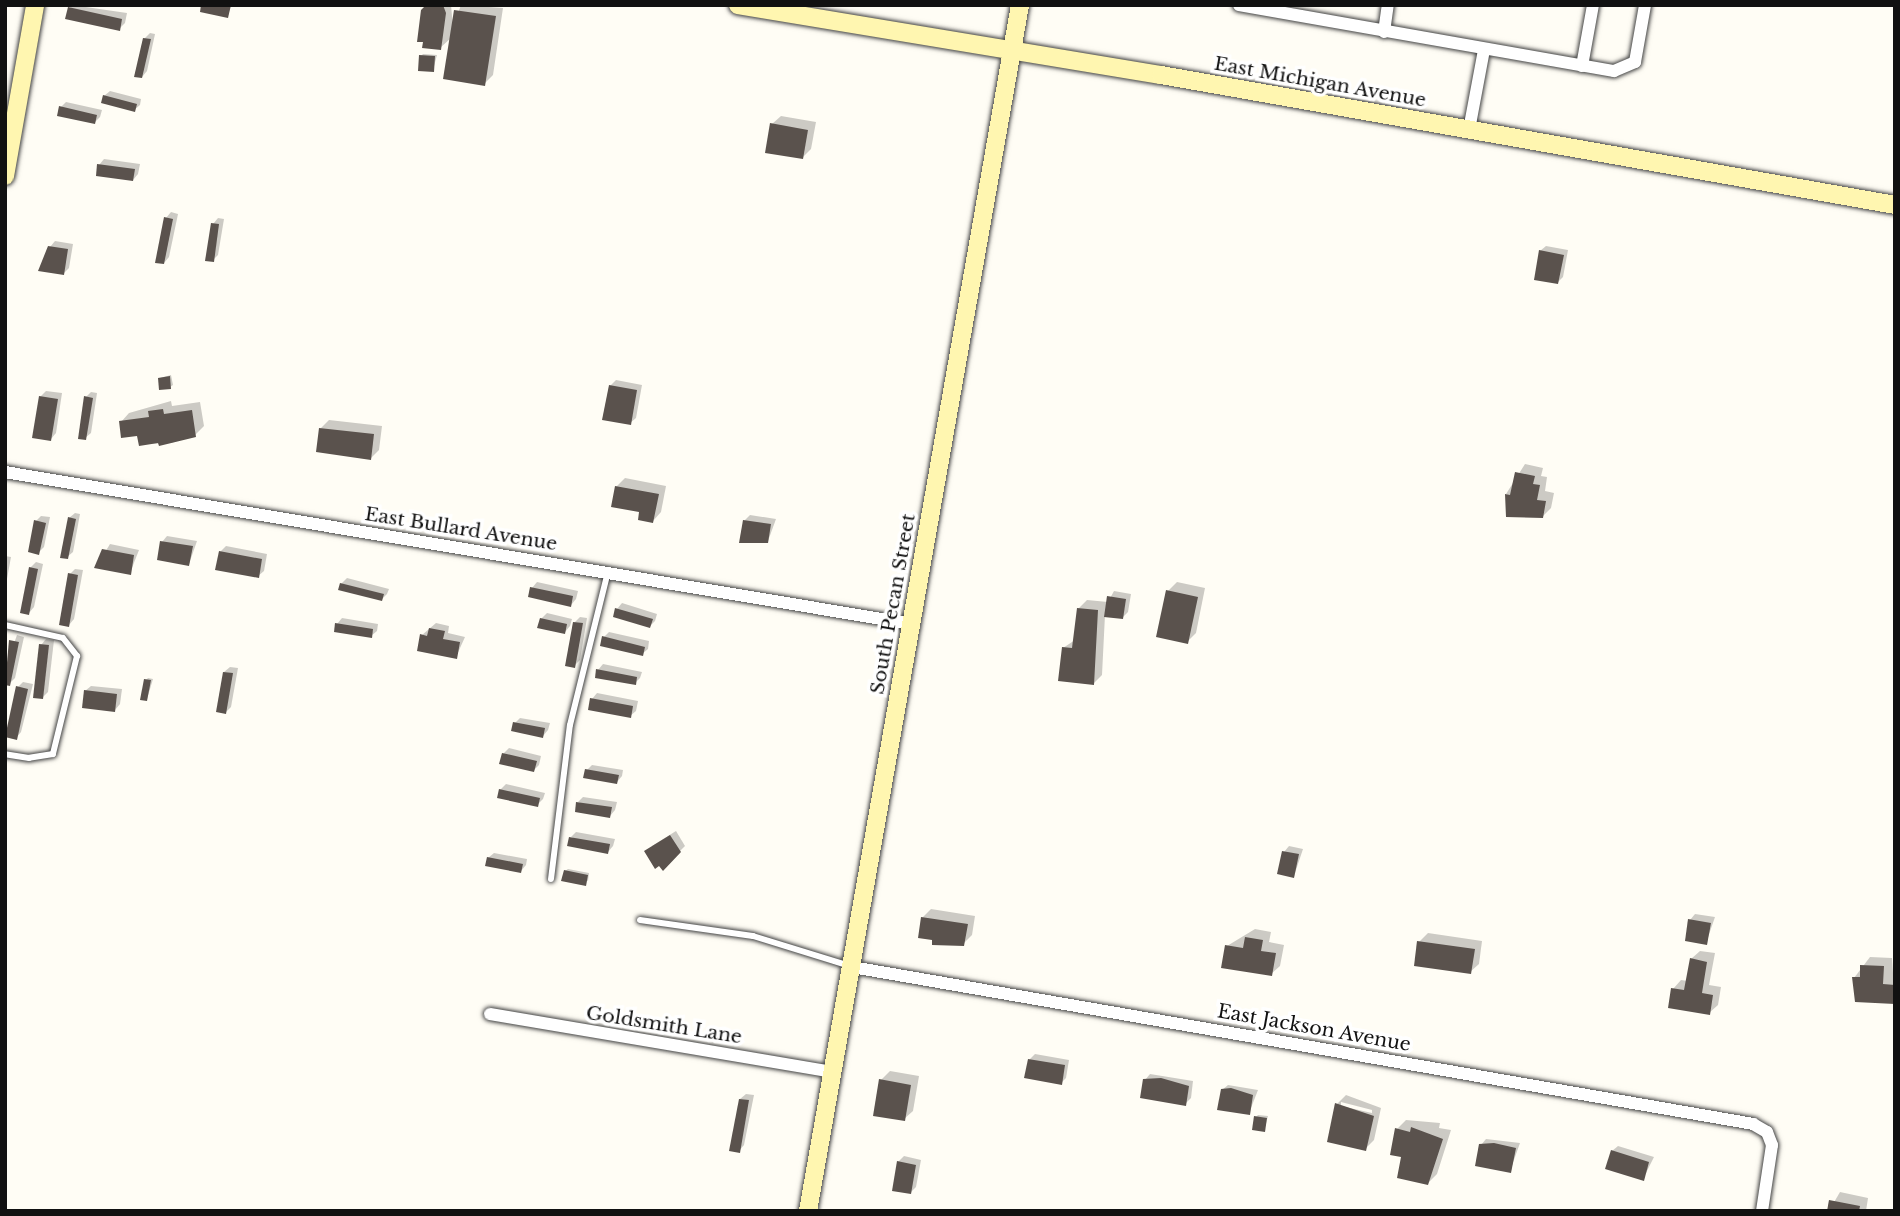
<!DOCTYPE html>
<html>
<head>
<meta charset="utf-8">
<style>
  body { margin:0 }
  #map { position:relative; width:1900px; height:1216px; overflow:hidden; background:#fffdf5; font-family:"Libre Baskerville",serif }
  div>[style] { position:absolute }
  .shadow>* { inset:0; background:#0003 }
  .building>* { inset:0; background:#5a524d }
  .roads { filter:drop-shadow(0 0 2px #444) drop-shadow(0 0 2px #444) }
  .lane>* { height:6px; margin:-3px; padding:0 3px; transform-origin:3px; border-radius:3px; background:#fff }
  .street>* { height:12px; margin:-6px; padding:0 6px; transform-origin:6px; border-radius:6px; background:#fff }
  .secondary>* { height:18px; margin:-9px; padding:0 9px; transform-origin:9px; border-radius:9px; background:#fff6b0 }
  span { translate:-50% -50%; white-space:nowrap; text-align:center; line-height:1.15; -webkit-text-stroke:7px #fff; paint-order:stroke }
  .street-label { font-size:19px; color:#111 }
  .frame { position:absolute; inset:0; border:7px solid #111; pointer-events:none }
</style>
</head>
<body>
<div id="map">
  <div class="shadow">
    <i style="clip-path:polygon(72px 5px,127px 13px,125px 23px,119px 29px,70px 8px)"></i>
    <i style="clip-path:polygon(428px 5px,451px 5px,453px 27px,461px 5px,503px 8px,493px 75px,484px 84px,451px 38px,440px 48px)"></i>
    <i style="clip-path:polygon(150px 33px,155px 34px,147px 71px,142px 77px,144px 39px)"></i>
    <i style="clip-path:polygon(423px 54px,437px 55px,433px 70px,421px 56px)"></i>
    <i style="clip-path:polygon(110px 91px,141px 99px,140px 105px,134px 110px,104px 96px)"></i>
    <i style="clip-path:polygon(66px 102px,102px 110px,100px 117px,95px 122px,61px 107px)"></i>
    <i style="clip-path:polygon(781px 116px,816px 122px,811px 149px,802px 158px,772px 124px)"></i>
    <i style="clip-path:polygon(104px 159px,140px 164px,138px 174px,133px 180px,99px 165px)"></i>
    <i style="clip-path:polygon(171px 212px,178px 214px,169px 257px,164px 263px,166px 218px)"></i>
    <i style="clip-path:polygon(218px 218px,224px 219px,218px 255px,213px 260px,213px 224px)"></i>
    <i style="clip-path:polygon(55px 241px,73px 244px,69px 268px,64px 273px,50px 247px)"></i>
    <i style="clip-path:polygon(1546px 246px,1568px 250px,1563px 277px,1558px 282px,1540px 251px)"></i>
    <i style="clip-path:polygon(171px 375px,173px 385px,170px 387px,160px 378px)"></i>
    <i style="clip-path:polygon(616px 380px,642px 385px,636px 418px,630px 423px,610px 386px)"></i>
    <i style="clip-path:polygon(46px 391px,62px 393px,56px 433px,51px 439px,40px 397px)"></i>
    <i style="clip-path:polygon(91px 392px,97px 393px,91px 433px,85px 438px,86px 397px)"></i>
    <i style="clip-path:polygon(171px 401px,172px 406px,200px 402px,204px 426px,195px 435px,171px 443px,140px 444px,139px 434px,121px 422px,129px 413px)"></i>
    <i style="clip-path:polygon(329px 420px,382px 426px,379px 450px,371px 458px,320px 429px)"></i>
    <i style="clip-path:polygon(1525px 464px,1543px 468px,1541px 476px,1547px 477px,1545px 491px,1554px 493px,1551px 508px,1542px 517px,1506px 494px)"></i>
    <i style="clip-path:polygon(625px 478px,666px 486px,661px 512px,653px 521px,616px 487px)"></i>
    <i style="clip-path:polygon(75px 513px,80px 514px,73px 552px,67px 557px,69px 518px)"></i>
    <i style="clip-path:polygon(750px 515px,776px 519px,768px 541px,741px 542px,745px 520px)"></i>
    <i style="clip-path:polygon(41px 516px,50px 517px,44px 547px,38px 553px,36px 521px)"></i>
    <i style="clip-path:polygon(167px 536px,197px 541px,189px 564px,162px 542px)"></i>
    <i style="clip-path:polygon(110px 544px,139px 550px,130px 573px,96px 567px)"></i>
    <i style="clip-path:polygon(226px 546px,267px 554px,264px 571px,258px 576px,220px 552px)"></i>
    <i style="clip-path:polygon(5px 556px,11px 557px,5px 590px)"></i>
    <i style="clip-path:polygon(36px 562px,43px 564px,34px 607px,29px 613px,30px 568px)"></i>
    <i style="clip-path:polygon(75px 569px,83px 570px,74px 619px,69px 625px,70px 574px)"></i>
    <i style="clip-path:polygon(347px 578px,389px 589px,387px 594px,382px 599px,341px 584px)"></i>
    <i style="clip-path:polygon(537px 582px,578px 591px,576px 599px,571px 605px,532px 588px)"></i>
    <i style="clip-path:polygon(1177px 582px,1205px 588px,1196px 633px,1187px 642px,1168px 591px)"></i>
    <i style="clip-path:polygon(1114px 591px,1131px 594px,1128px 612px,1123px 617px,1105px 615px,1102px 675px,1093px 684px,1063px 648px,1075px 640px,1078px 609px,1087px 600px,1108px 602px)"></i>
    <i style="clip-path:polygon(622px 603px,657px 614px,655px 621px,650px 626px,617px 609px)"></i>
    <i style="clip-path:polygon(547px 613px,572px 619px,570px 626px,565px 632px,541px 619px)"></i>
    <i style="clip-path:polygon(580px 617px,587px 618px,580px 660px,574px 666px,575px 622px)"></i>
    <i style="clip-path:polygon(342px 618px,378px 624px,377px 631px,371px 636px,337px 624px)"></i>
    <i style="clip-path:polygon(436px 623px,449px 626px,448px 633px,465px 637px,456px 657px,422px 635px)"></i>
    <i style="clip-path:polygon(609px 632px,649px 641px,648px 649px,642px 654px,604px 637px)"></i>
    <i style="clip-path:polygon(17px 635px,24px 637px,15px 678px,9px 684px,5px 683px,5px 669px)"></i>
    <i style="clip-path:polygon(46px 639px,54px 640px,48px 692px,43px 697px,41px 645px)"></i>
    <i style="clip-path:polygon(603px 664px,642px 672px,640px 678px,635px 683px,598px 670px)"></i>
    <i style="clip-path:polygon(230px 667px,238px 668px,231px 707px,226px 712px,224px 672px)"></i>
    <i style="clip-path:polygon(148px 678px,153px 679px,147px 699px,146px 680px)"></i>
    <i style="clip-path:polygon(23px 682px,33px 684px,21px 732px,16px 738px,18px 687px)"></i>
    <i style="clip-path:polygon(91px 686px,122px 689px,120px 704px,115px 710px,85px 691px)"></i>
    <i style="clip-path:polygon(597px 693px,638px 701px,636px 711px,630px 716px,592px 699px)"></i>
    <i style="clip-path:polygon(520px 718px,550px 723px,548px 730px,543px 736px,515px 723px)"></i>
    <i style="clip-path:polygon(509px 748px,541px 756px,539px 765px,534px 770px,503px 754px)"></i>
    <i style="clip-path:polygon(592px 765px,623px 770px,622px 776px,617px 782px,587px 770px)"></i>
    <i style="clip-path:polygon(506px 784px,545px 793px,543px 799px,537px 805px,500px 790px)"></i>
    <i style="clip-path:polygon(583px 797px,617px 802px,615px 810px,610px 816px,578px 802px)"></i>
    <i style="clip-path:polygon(676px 831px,685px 846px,663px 868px,652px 846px)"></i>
    <i style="clip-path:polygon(576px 832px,615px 839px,613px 846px,608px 852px,571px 837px)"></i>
    <i style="clip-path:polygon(1289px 846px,1303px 849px,1294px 876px,1284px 852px)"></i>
    <i style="clip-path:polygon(494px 853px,527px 859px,526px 865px,521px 871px,488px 858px)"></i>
    <i style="clip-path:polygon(568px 869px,589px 873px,588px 881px,565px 871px)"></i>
    <i style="clip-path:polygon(931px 909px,975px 916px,972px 935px,963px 944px,922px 918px)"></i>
    <i style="clip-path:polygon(1695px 914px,1715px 917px,1706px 943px,1690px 920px)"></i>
    <i style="clip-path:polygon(1255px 929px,1271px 932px,1269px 942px,1284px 945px,1280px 966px,1271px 974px,1227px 946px)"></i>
    <i style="clip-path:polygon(1428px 933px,1482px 941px,1479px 964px,1470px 972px,1419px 942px)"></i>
    <i style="clip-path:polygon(1700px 951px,1715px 953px,1709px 985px,1721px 987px,1718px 1005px,1709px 1013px,1673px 989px,1681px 980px,1688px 981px,1691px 959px)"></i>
    <i style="clip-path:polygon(1870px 957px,1892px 958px,1895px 1002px,1854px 978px)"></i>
    <i style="clip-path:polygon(1035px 1054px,1069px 1060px,1066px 1078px,1061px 1083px,1029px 1060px)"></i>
    <i style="clip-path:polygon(890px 1071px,919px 1076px,913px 1111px,904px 1119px,881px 1080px)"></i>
    <i style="clip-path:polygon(1150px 1074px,1193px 1081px,1191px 1098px,1185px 1104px,1145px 1080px)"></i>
    <i style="clip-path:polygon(1228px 1085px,1258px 1090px,1249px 1113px,1222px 1090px)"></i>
    <i style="clip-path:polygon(746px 1094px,754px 1095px,744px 1145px,739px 1151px,740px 1099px)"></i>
    <i style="clip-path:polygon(evenodd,1346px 1095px,1381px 1108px,1374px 1140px,1365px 1149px,1337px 1104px,1346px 1095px,1341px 1102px,1372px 1110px,1372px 1113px,1341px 1106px,1341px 1102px)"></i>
    <i style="clip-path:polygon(1258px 1115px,1268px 1116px,1264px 1130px,1256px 1117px)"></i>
    <i style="clip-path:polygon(1406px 1120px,1440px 1123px,1439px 1128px,1451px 1130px,1437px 1174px,1428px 1183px,1403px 1156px,1397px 1129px)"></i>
    <i style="clip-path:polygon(1486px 1139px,1520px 1143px,1510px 1171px,1481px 1145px)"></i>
    <i style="clip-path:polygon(1618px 1146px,1654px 1157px,1643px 1179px,1612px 1151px)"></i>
    <i style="clip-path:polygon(904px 1156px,921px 1160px,916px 1187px,911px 1192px,898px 1162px)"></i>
    <i style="clip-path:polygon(1840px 1192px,1868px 1198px,1866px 1211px,1829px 1211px)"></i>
  </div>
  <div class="building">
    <i style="clip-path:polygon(201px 5px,231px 5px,228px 18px,200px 12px)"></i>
    <i style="clip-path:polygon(426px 5px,443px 5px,446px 13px,441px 50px,422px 48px,423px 42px,417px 42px,421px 10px)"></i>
    <i style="clip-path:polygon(68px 7px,122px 19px,120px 31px,65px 19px)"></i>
    <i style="clip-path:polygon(454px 10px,496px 16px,485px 86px,443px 79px)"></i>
    <i style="clip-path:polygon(143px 38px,151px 39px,142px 78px,134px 77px)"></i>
    <i style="clip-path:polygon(419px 55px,435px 56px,434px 72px,418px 71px)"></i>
    <i style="clip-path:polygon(103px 95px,137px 104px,135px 112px,101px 103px)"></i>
    <i style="clip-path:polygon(59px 106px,97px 115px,95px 124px,57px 116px)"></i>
    <i style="clip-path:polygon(770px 123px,808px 130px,803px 159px,765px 153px)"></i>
    <i style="clip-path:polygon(97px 164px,135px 169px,133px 181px,96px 176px)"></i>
    <i style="clip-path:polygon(164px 217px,173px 219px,164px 264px,155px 263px)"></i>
    <i style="clip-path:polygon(211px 223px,219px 224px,214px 262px,205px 261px)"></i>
    <i style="clip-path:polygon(48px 246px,68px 249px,64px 275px,38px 271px)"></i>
    <i style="clip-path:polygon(1539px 250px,1564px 255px,1558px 284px,1534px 280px)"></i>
    <i style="clip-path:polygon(170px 376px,171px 389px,159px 390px,158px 378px)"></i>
    <i style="clip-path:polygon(609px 385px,637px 390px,631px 425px,602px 420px)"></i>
    <i style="clip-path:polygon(39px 396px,58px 399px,51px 441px,32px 438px)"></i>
    <i style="clip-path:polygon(84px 396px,93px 398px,86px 440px,78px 439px)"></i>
    <i style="clip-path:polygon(163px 409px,164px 414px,192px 410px,196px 437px,159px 446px,158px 443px,139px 446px,137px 436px,121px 438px,119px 421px,149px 417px,148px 411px)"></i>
    <i style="clip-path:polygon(319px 428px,374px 434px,371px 460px,316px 452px)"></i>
    <i style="clip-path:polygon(1515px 472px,1535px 476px,1533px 484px,1540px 485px,1537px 500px,1546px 501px,1543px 518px,1506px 517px,1505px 494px,1510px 495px)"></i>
    <i style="clip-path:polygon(615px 486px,659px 494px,653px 523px,638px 520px,639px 512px,611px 507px)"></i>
    <i style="clip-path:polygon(68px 517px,76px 519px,68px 559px,60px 558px)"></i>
    <i style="clip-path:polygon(34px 520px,46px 523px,39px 555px,28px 552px)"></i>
    <i style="clip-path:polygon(743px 520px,771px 524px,768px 543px,739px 543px)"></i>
    <i style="clip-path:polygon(160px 541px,193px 546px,189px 566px,157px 560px)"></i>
    <i style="clip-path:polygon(102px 549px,134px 555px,131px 575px,94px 568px)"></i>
    <i style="clip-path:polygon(219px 551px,262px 559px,259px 578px,215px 570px)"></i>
    <i style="clip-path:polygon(29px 567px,38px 569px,29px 615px,20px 613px)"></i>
    <i style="clip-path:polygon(68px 573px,78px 575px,69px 627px,59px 625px)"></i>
    <i style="clip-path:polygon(340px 583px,384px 594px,382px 601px,338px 590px)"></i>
    <i style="clip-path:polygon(530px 587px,573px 596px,571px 607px,528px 597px)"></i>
    <i style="clip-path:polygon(1166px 590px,1198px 597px,1188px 644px,1156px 637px)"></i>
    <i style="clip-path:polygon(1107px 596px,1126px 599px,1123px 619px,1104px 617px)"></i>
    <i style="clip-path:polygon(615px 608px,653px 619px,650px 628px,613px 617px)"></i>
    <i style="clip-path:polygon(1077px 608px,1098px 610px,1094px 685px,1058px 681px,1062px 647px,1072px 648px)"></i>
    <i style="clip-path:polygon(540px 618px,567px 624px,565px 634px,537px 628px)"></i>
    <i style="clip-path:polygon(573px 622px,583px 623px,575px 668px,565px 666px)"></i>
    <i style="clip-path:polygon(335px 623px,373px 629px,372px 638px,334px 632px)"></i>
    <i style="clip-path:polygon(429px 628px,445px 631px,443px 639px,460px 642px,457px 659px,417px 651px,420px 634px,427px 636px)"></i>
    <i style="clip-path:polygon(602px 636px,645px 647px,643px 656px,600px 646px)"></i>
    <i style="clip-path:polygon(9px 640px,19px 642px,10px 686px,5px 685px)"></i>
    <i style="clip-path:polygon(39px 644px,49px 645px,43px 699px,33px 698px)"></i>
    <i style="clip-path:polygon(596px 669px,637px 677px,636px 685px,595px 678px)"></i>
    <i style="clip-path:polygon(223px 672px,233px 673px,226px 714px,216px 712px)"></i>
    <i style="clip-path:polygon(144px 679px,151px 680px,147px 701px,140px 700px)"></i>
    <i style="clip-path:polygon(16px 686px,28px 689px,17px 740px,5px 737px)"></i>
    <i style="clip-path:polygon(84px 690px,117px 694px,115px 712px,82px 708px)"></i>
    <i style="clip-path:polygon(590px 698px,633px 706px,631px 718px,588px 710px)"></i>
    <i style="clip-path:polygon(513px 722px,545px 728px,543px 738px,511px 731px)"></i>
    <i style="clip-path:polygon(502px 753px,537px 761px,534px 772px,499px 764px)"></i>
    <i style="clip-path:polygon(585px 769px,619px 775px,617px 784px,583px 778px)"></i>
    <i style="clip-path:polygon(499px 789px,540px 798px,538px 807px,497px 798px)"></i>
    <i style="clip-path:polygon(576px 802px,612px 807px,610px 818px,575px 812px)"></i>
    <i style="clip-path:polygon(670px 835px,681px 852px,663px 871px,659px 866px,655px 869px,644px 851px)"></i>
    <i style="clip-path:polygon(569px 837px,610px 844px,608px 854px,567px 846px)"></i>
    <i style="clip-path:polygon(1282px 851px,1299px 854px,1294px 878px,1277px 874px)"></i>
    <i style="clip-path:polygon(487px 857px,523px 864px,521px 873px,485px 866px)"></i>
    <i style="clip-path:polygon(564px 870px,588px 875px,586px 886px,561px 881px)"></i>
    <i style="clip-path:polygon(921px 917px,968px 924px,964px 946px,932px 945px,932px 940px,918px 938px)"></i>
    <i style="clip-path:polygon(1688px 919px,1711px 923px,1707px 945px,1685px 941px)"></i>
    <i style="clip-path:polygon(1245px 937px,1263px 940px,1261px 951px,1276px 953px,1272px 976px,1221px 968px,1225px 945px,1243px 948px)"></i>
    <i style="clip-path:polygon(1417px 941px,1475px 949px,1471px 974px,1414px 966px)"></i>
    <i style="clip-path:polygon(1690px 958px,1707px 962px,1702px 993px,1713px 995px,1710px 1015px,1668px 1008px,1671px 988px,1684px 990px)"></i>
    <i style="clip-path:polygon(1860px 965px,1884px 966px,1883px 984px,1895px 985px,1895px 1004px,1855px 1002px,1852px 977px,1860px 977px)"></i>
    <i style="clip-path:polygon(1028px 1059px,1065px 1065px,1062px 1085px,1024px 1078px)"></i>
    <i style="clip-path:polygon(1161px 1078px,1189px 1086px,1186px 1106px,1140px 1098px,1143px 1079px)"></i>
    <i style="clip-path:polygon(879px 1079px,911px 1085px,905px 1121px,873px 1116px)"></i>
    <i style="clip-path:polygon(1231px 1088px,1253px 1095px,1250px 1115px,1217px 1110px,1221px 1089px)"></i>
    <i style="clip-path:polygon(739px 1099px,749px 1100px,740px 1153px,729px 1151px)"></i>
    <i style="clip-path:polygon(1335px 1103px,1374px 1116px,1366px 1151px,1327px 1142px)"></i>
    <i style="clip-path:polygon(1254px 1116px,1267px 1118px,1265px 1132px,1252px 1130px)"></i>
    <i style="clip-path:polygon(1411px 1127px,1443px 1139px,1428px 1185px,1397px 1178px,1401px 1157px,1390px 1155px,1395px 1128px,1410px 1132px)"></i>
    <i style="clip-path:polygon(1494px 1143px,1516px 1148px,1511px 1173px,1475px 1166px,1479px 1144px)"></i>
    <i style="clip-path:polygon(1611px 1150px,1649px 1162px,1644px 1181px,1605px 1169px)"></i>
    <i style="clip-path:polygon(897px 1161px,916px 1165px,911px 1194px,892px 1191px)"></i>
    <i style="clip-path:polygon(1829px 1200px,1860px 1206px,1859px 1211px,1827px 1211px)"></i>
  </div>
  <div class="roads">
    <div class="lane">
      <i style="left:5px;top:625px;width:59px;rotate:12.6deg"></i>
      <i style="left:63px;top:638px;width:23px;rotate:52deg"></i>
      <i style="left:77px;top:656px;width:101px;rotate:103.8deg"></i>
      <i style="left:53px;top:754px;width:24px;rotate:171deg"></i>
      <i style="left:29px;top:758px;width:24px;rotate:-171deg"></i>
      <i style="left:551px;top:879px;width:155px;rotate:-83deg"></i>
      <i style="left:570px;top:725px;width:158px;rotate:-76.1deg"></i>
      <i style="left:640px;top:920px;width:114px;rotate:8.1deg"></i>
      <i style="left:753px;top:936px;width:102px;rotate:17.2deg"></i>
    </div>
    <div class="street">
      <i style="left:1239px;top:5px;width:381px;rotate:10deg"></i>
      <i style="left:1614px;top:71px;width:23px;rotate:-23deg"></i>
      <i style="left:1635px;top:62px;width:58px;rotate:-80deg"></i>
      <i style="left:1384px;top:32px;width:27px;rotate:-82deg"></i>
      <i style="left:1582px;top:66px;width:62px;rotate:-79.8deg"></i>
      <i style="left:1469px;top:130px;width:81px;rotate:-79.4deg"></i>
      <i style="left:5px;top:472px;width:919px;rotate:9.52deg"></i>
      <i style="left:852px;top:967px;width:915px;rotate:9.88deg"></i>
      <i style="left:1753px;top:1124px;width:16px;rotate:30deg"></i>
      <i style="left:1767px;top:1132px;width:14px;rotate:69deg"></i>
      <i style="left:1772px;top:1145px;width:67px;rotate:98.6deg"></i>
      <i style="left:490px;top:1014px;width:347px;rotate:9.6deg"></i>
    </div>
    <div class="secondary">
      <i style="left:738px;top:5px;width:429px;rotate:9.4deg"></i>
      <i style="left:1161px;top:75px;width:745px;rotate:10.04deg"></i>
      <i style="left:5px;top:176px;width:174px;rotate:-80deg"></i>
      <i style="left:808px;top:1211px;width:1224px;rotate:-80.03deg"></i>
    </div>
  </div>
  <div class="street-label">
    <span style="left:1320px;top:82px;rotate:10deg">East Michigan Avenue</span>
    <span style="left:461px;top:529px;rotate:9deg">East Bullard Avenue</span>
    <span style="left:893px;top:604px;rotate:-80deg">South Pecan Street</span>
    <span style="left:664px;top:1025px;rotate:9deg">Goldsmith Lane</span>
    <span style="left:1314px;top:1028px;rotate:10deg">East Jackson Avenue</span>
  </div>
  <div class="frame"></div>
</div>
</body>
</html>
